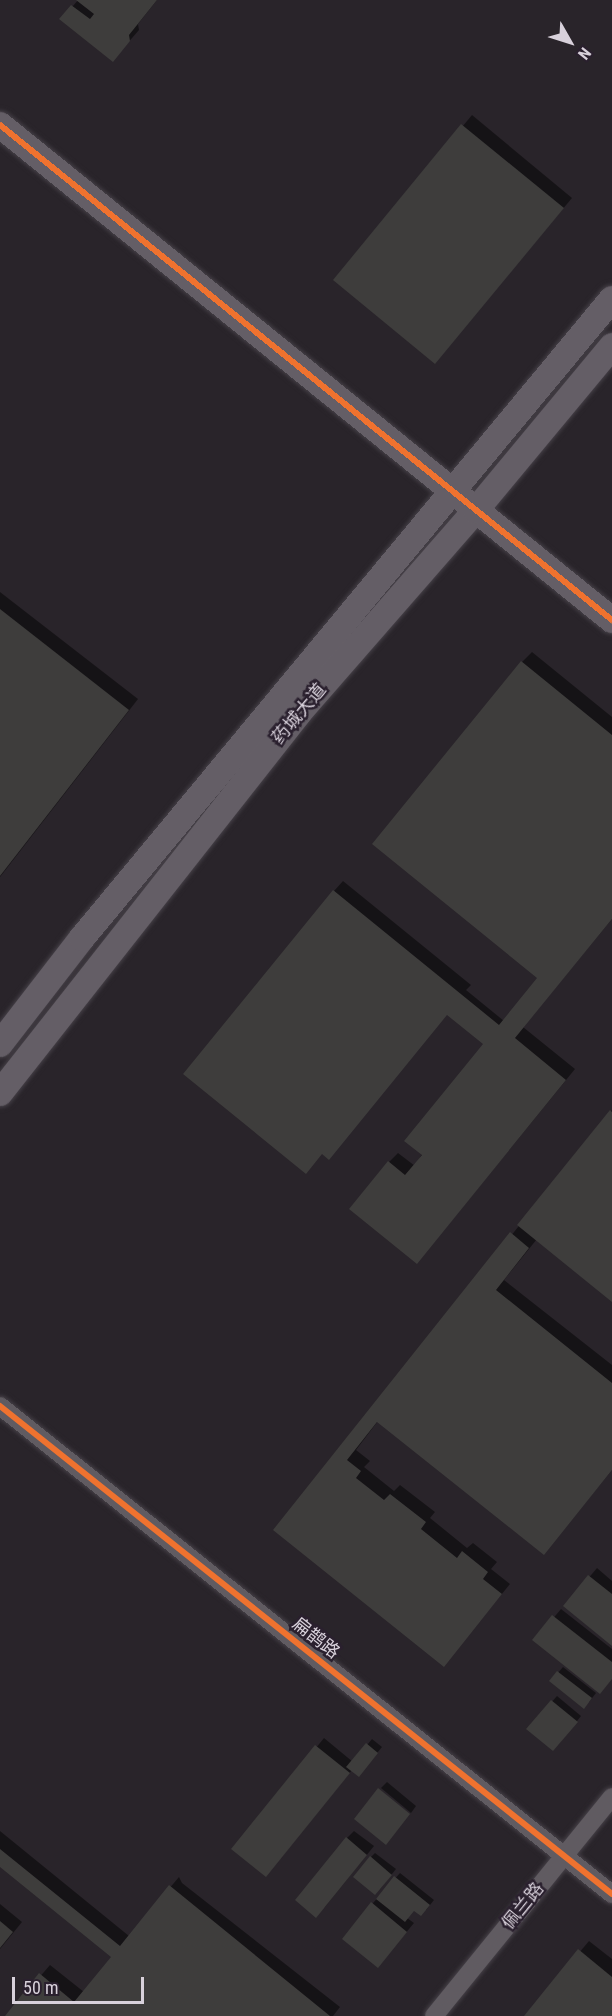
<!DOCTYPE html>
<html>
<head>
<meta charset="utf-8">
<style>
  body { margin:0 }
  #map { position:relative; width:612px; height:2016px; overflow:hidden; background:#29242a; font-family:"Roboto Condensed","Noto Sans SC",sans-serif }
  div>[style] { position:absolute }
  .shadow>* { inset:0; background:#0007 }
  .building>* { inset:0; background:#3e3d3c }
  .roads { filter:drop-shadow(0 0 2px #454047) drop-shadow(0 0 2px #454047) }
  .street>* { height:18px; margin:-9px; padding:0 9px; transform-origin:9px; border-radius:9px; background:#605b61 }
  .secondary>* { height:26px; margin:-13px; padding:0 13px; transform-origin:13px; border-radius:13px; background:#645e66 }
  .cycleway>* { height:6px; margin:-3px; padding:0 3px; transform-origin:3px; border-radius:3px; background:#ef722f }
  span { translate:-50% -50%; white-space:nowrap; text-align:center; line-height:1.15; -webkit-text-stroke:5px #2a202e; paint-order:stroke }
  .street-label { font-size:18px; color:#d8d1db }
  .north { position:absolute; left:540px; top:12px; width:60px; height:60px; -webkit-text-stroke:4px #2a202e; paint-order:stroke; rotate:129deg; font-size:16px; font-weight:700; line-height:24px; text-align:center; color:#d8d1db }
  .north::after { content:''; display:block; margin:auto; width:21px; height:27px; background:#d8d1db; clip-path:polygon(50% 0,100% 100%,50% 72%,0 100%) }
  .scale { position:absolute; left:12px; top:1977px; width:132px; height:27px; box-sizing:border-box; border:3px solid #d8d1db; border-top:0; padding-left:8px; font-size:18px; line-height:21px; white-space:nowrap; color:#d8d1db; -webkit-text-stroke:4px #2a202e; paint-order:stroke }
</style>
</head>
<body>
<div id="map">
  <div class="shadow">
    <i style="clip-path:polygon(78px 0,157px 0,138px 24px,139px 30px,113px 60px,62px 19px)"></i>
    <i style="clip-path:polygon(472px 115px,572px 198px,435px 362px,335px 280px)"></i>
    <i style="clip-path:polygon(0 592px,138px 699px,0 877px)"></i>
    <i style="clip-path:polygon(532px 652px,612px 717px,612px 919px,523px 1027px,575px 1069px,426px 1252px,389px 1162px,398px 1153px,415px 1166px,490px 1038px,334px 891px,343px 881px,471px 985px,466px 990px,504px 1021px,539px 978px,522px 662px)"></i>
    <i style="clip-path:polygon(612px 1110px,612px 1300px,537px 1239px,504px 1280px,612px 1365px,612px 1470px,544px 1553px,378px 1421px,356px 1450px,370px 1461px,364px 1467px,394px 1491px,400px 1485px,435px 1512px,430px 1518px,467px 1548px,473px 1543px,497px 1562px,491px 1569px,510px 1584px,444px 1665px,275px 1530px)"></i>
    <i style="clip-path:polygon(597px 1568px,612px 1581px,612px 1645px,565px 1606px)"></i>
    <i style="clip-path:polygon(561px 1609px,612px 1649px,612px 1679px,535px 1640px)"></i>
    <i style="clip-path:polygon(563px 1667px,596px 1693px,589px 1702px,551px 1681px)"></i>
    <i style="clip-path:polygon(557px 1696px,581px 1716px,558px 1745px,528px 1729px)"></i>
    <i style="clip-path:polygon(324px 1738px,353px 1762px,372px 1739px,382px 1747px,363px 1770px,352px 1770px,271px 1870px,234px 1849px)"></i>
    <i style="clip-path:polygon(387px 1782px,416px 1806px,411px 1813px,381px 1788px)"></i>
    <i style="clip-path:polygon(0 1831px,129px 1936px,179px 1877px,182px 1883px,340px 2007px,333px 2016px,6px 2016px,50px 1965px,84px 1992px,113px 1956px,0 1865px)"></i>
    <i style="clip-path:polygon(354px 1831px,374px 1846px,324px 1908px,347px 1838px)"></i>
    <i style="clip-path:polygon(375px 1853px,396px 1869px,380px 1889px,371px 1857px)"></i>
    <i style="clip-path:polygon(400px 1873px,434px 1900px,426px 1910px,414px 1909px,407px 1918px,414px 1923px,385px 1958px,373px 1903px)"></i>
    <i style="clip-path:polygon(0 1904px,22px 1922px,0 1949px)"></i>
    <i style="clip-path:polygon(589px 1941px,612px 1959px,612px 2016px,526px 2016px)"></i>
  </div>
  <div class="building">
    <i style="clip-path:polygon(76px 0,157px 0,129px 35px,130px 41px,113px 62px,59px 19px,71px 5px,90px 19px,94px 14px)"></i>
    <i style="clip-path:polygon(461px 124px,564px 208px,435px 364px,333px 280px)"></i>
    <i style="clip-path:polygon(0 609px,129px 710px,0 876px)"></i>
    <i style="clip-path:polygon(521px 661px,612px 735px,612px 919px,515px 1038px,566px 1080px,417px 1264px,349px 1209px,388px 1161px,405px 1175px,422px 1155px,404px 1141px,483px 1044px,447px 1015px,329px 1160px,322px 1154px,306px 1174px,183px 1074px,333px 890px,499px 1025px,537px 978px,372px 844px)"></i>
    <i style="clip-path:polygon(610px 1110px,612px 1112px,612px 1302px,517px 1225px)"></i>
    <i style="clip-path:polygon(510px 1232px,529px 1248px,496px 1290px,612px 1383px,612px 1470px,544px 1555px,377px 1422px,347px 1460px,361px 1471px,356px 1478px,384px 1500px,390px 1494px,426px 1522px,421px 1529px,457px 1558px,462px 1551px,488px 1572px,483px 1579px,502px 1594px,444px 1667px,273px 1530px)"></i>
    <i style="clip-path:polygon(588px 1575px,612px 1594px,612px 1646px,563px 1606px)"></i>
    <i style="clip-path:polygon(552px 1615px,612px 1662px,612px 1679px,600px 1694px,532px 1640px)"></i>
    <i style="clip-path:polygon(557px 1671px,592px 1698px,584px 1709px,549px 1681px)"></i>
    <i style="clip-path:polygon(551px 1700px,578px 1722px,553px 1751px,526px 1729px)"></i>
    <i style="clip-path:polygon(366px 1743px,378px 1753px,359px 1777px,346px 1767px)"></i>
    <i style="clip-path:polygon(315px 1745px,350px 1773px,266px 1877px,231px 1849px)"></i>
    <i style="clip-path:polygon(378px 1788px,410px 1814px,386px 1845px,354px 1819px)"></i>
    <i style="clip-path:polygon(346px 1837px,367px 1855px,316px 1918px,295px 1900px)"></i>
    <i style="clip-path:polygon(0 1849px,120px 1946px,169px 1885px,330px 2016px,5px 2016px,39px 1973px,74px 2002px,111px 1957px,0 1867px)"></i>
    <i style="clip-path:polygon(370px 1856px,392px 1875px,375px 1895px,353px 1877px)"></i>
    <i style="clip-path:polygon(394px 1876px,430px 1905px,421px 1916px,414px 1911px,405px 1922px,376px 1899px)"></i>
    <i style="clip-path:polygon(371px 1902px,407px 1932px,378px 1968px,342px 1939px)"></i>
    <i style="clip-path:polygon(0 1921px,13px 1932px,0 1948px)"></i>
    <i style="clip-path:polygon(578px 1949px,612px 1977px,612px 2016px,524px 2016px)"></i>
  </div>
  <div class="roads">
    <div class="street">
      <i style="left:0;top:1406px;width:783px;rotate:38.57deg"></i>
      <i style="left:434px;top:2016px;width:282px;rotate:-50.9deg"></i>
    </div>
    <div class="secondary">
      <i style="left:0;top:125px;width:787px;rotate:38.97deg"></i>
      <i style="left:0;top:1044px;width:134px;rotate:-52.3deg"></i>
      <i style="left:82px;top:938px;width:830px;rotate:-50.33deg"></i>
      <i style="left:0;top:1093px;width:482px;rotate:-51.8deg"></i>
      <i style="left:298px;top:714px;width:271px;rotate:-48.9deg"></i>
      <i style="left:476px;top:510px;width:213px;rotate:-50.3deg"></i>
    </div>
  </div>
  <div class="cycleway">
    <i style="left:0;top:125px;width:787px;rotate:38.97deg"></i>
    <i style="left:0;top:1406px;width:783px;rotate:38.57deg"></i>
  </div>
  <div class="street-label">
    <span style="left:299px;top:714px;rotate:-50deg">药城大道</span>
    <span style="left:316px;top:1638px;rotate:38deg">扁鹊路</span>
    <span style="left:523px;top:1906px;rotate:-51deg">佩兰路</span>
  </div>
  <div class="north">N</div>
  <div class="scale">50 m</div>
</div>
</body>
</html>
